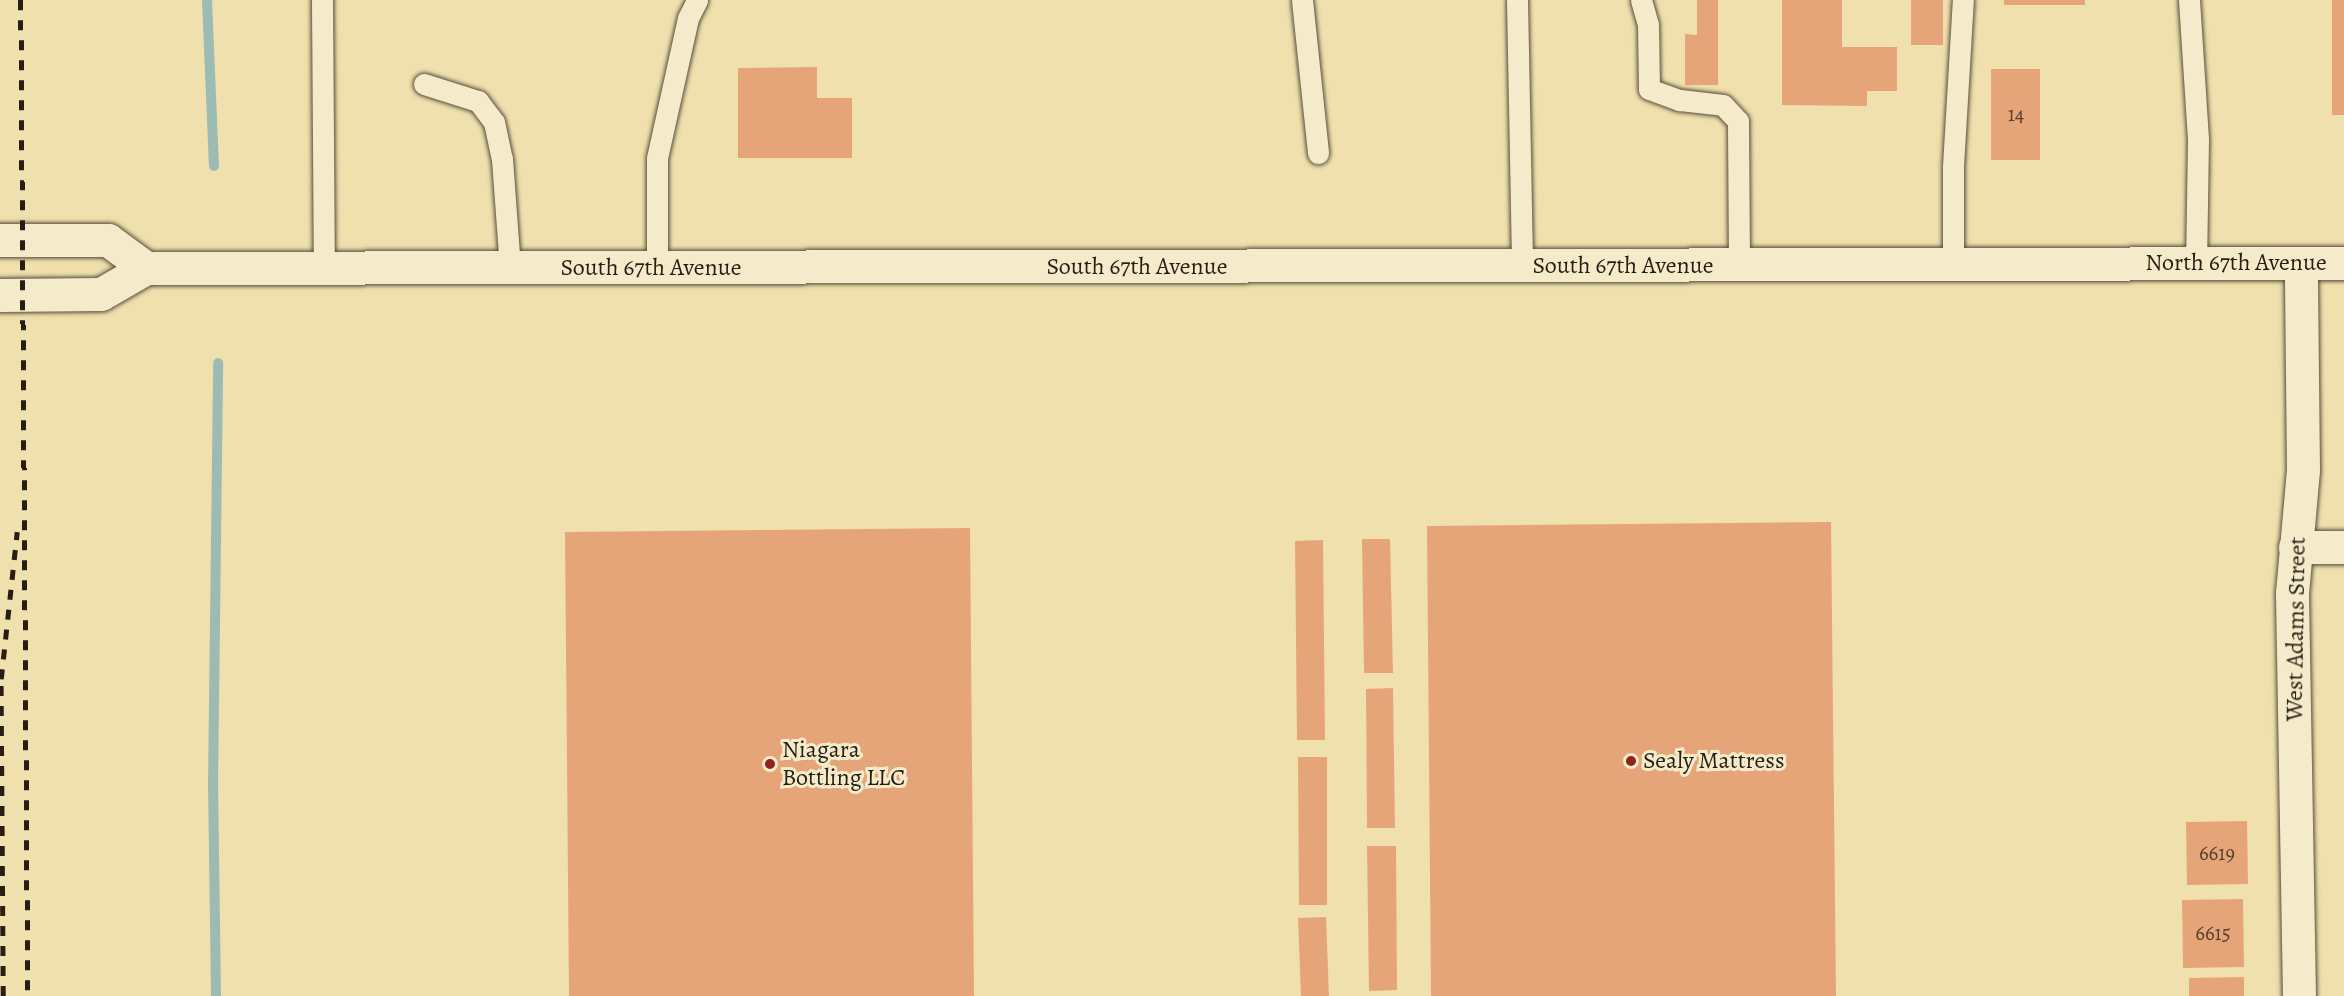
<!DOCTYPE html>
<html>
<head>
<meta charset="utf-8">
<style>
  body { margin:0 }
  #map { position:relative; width:2344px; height:996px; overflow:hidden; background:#efe0ae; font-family:Alegreya,serif }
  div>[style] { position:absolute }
  .stream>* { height:10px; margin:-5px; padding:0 5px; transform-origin:5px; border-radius:5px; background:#9cbbb3 }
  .building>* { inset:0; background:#e5a579 }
  .roads { filter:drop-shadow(0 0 2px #584e3a) drop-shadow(0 0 2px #584e3a) }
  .lane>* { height:21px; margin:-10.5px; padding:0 10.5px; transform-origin:10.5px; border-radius:10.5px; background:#f5ebca }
  .street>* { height:33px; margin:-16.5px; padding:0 16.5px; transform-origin:16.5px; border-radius:16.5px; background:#f5ebca }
  .secondary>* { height:33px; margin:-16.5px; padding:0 16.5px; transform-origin:16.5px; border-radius:16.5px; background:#f5ebca }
  .rail>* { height:4.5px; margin-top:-2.25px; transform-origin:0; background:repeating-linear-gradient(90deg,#261e14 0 10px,transparent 0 20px) }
  .dots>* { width:16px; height:16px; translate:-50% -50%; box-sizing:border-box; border:3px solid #f5ebca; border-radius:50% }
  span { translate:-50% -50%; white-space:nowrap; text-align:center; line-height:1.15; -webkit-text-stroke:6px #f5ebca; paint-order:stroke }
  .number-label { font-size:21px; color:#56402d }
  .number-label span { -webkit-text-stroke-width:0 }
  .street-label { font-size:24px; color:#261e14 }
  .poi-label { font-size:24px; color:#261e14 }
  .left { translate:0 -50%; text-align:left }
</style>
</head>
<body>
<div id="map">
  <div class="stream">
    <i style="left:207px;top:0;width:166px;rotate:87.6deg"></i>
    <i style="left:216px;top:996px;width:210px;rotate:-90.8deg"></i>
    <i style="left:213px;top:786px;width:423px;rotate:-89.3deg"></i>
  </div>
  <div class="building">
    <i style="clip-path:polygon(1697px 0,1718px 0,1718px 85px,1685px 85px,1685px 34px,1697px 35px)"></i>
    <i style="clip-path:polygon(1782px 0,1842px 0,1842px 47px,1897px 47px,1897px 91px,1867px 91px,1867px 106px,1782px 105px)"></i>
    <i style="clip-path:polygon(1911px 0,1943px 0,1943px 45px,1911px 45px)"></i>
    <i style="clip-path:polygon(2004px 0,2085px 0,2085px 5px,2004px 5px)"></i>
    <i style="clip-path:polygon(2332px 0,2344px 0,2344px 115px,2332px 115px)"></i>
    <i style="clip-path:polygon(817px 67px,817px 98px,852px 98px,852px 158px,738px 158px,738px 68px)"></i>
    <i style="clip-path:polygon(1991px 69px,2040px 69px,2040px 160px,1991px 160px)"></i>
    <i style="clip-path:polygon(1831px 522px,1836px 996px,1431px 996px,1427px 526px)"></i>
    <i style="clip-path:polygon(970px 528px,974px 996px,569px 996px,565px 532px)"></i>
    <i style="clip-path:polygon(1362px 539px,1390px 539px,1393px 673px,1364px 673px)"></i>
    <i style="clip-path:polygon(1323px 540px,1325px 740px,1297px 740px,1295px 541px)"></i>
    <i style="clip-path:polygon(1393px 688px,1395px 828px,1367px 828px,1366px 689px)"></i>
    <i style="clip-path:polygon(1298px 757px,1327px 757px,1327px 905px,1299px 905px)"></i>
    <i style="clip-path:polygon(2247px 821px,2248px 884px,2187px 885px,2186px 822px)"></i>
    <i style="clip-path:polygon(1367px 846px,1396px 846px,1397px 990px,1369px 991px)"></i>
    <i style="clip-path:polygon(2243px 899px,2244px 967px,2183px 968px,2182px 900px)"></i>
    <i style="clip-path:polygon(1326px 917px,1329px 996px,1301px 996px,1298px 918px)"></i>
    <i style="clip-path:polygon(2244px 977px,2244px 996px,2189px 996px,2189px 978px)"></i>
  </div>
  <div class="roads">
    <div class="lane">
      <i style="left:322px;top:0;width:268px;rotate:89.6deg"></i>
      <i style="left:1302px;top:0;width:154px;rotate:84deg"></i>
      <i style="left:1517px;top:0;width:266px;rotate:88.9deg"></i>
      <i style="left:1641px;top:0;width:26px;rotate:74deg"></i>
      <i style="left:1648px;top:25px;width:64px;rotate:89.1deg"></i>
      <i style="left:1649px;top:89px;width:33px;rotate:20deg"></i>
      <i style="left:1680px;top:100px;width:43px;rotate:6.6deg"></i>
      <i style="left:1723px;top:105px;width:22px;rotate:47deg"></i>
      <i style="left:1738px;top:121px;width:145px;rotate:89.6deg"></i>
      <i style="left:2189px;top:0;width:140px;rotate:86.3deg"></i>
      <i style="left:2198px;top:140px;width:124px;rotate:90.9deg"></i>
      <i style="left:424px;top:84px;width:57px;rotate:17.5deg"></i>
      <i style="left:478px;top:101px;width:26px;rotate:53deg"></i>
      <i style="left:494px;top:122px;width:38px;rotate:78deg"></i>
      <i style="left:502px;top:159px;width:110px;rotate:85.8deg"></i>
      <i style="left:1953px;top:265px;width:99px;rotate:-90deg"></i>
      <i style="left:1953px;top:166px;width:166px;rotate:-86.6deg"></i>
      <i style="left:657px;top:269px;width:111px;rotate:-90deg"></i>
      <i style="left:657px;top:158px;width:143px;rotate:-77.5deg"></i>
      <i style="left:688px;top:18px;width:20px;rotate:-63deg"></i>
    </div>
    <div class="street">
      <i style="left:2295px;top:547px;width:49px"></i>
      <i style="left:2299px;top:996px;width:403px;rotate:-91deg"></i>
      <i style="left:2292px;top:593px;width:123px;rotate:-84.9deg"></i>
      <i style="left:2303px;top:470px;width:207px;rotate:-90.6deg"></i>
    </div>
    <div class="secondary">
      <i style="left:0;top:240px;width:108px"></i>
      <i style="left:108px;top:240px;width:47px;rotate:36.4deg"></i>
      <i style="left:0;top:295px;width:101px;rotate:-0.6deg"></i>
      <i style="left:101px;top:294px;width:52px;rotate:-30deg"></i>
      <i style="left:146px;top:268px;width:2198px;rotate:-0.13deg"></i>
    </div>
  </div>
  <div class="rail">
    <i style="left:21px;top:0;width:996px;rotate:89.6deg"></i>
    <i style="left:3px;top:996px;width:317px;rotate:-90.4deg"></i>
    <i style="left:1px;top:679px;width:148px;rotate:-83.8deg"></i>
  </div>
  <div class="dots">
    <i style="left:1631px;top:761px;background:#8f2418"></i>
    <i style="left:770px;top:764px;background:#8f2418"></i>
  </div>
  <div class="number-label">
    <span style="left:2016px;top:114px">14</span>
    <span style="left:2217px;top:853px">6619</span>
    <span style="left:2213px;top:933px">6615</span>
  </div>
  <div class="street-label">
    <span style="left:2236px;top:263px">North 67th Avenue</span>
    <span style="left:1623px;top:266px">South 67th Avenue</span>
    <span style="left:1137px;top:267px">South 67th Avenue</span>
    <span style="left:651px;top:268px">South 67th Avenue</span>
    <span style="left:2296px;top:629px;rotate:-89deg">West Adams Street</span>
  </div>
  <div class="poi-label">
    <span class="left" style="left:782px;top:764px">Niagara<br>Bottling LLC</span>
    <span class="left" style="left:1643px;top:761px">Sealy Mattress</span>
  </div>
</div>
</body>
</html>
